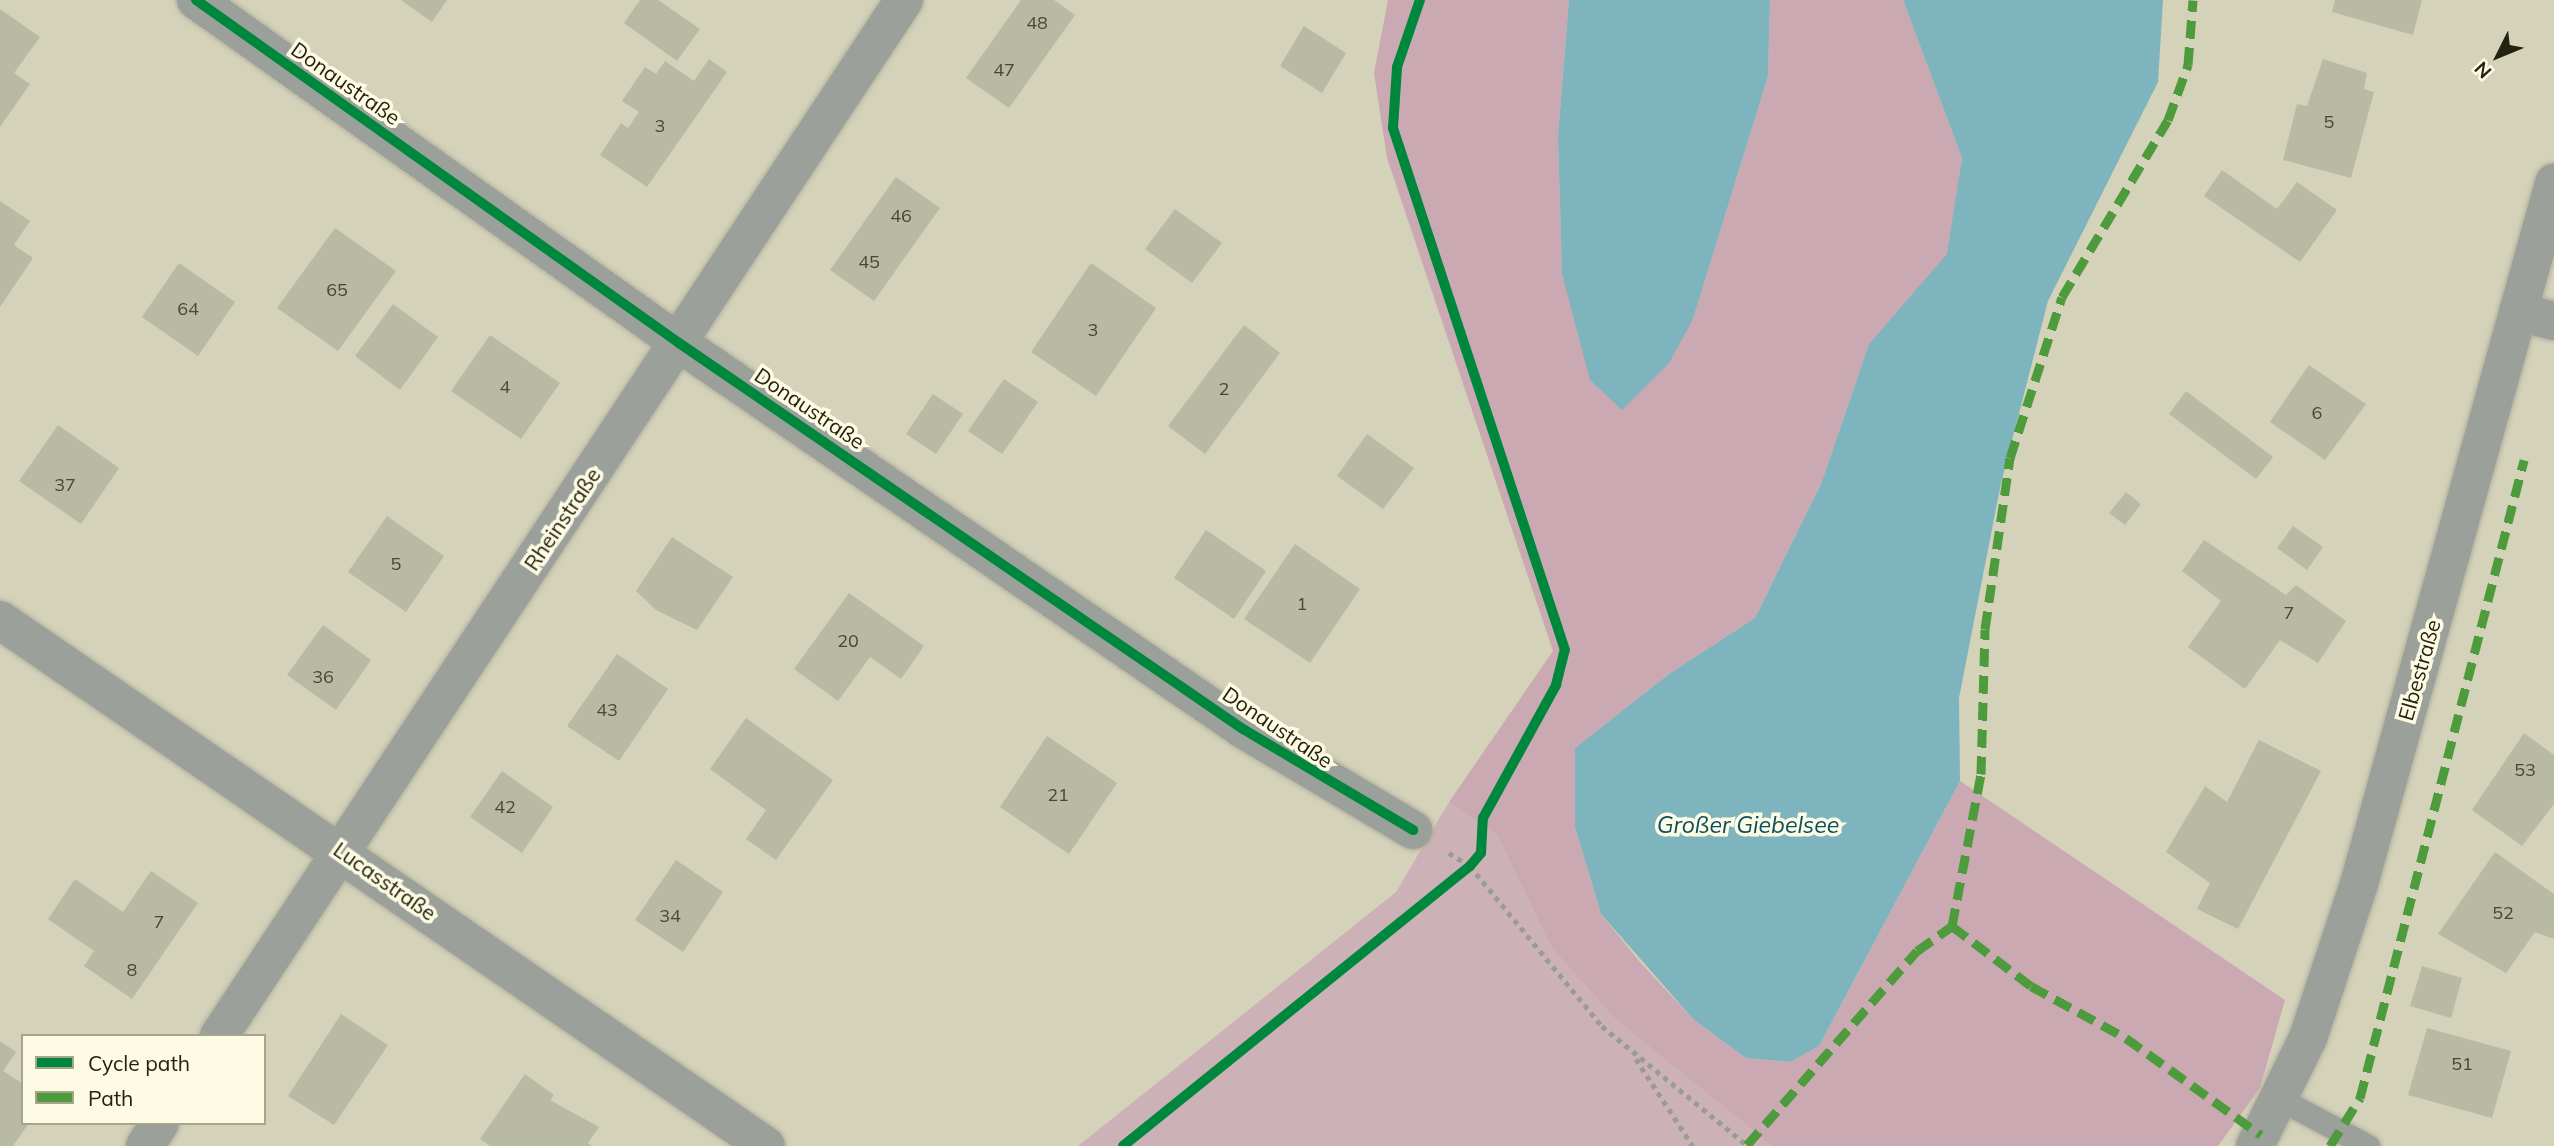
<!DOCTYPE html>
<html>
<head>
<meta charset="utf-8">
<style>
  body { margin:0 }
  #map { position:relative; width:2554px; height:1146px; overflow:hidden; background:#d5d2ba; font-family:Mulish,sans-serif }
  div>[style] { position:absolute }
  .green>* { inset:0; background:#ccb2b6 }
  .forest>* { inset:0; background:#cba9b2 }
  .water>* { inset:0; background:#7db4be }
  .building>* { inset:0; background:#b8baa3 }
  .path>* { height:4.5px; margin-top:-2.25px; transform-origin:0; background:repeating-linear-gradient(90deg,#999c92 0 5px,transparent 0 10px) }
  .roads { filter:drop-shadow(0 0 2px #b2b09e) drop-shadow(0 0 2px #b2b09e) }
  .service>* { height:23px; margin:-11.5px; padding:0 11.5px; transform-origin:11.5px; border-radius:11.5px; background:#9ba19a }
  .minor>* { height:38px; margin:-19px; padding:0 19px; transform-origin:19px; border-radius:19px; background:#9ba19a }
  .tertiary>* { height:38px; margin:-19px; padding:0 19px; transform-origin:19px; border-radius:19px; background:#9ba19a }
  .quiet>* { height:9px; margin-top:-4.5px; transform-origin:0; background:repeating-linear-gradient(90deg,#4d9b3c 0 18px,transparent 0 27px) }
  .cycleway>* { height:10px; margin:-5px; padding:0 5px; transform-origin:5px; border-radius:5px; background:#00873e }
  span { translate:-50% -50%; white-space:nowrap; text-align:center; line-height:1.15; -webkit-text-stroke:7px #fefbe4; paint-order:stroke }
  .number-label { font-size:18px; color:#484734 }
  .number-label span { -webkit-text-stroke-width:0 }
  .street-label { font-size:21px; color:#23210f }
  .water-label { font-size:23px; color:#084f62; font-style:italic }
  .legend { position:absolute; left:21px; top:1034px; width:245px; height:91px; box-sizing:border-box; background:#fefbe4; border:2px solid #a6a48f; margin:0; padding:9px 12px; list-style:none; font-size:21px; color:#23210f }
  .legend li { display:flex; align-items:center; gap:14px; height:35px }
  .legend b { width:35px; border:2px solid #a6a48f }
  .north { position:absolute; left:2463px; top:21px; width:70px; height:70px; -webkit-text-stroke:5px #fefbe4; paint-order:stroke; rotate:227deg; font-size:19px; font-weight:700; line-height:28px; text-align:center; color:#23210f }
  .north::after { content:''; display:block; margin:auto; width:24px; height:32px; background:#23210f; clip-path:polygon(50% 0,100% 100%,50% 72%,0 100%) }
</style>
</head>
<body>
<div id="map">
  <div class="green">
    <i style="clip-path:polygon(1449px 802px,1497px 835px,1551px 947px,1614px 1018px,1772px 1146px,1078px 1146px,1396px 892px)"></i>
  </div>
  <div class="forest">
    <i style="clip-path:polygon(1388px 0,1569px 0,1558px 137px,1562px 274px,1577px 321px,1693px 319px,1768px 76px,1770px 0,1903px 0,1962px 158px,1948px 254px,1869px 344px,1821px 484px,1755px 618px,1669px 674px,1575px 748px,1575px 827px,1601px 914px,1640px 962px,1693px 1019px,1746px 1058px,1790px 1062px,1819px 1046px,1960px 781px,2285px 1000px,2260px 1088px,2218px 1146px,1772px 1146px,1614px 1018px,1551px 947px,1497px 835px,1449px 802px,1553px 651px,1387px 158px,1374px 73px)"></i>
  </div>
  <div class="water">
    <i style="clip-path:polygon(1569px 0,1770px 0,1768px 76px,1693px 319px,1669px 363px,1622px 410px,1590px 380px,1562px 274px,1558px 137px)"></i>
    <i style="clip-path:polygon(1903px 0,2163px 0,2158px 82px,2048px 301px,2001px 483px,1959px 698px,1960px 781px,1819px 1046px,1790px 1062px,1746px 1058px,1693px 1019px,1601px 914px,1575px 827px,1575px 748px,1669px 674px,1755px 618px,1821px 484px,1869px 344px,1947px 254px,1962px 158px)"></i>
  </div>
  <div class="building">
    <i style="clip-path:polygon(401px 0,447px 0,432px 22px)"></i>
    <i style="clip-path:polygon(640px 0,658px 0,700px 29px,677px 61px,624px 23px)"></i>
    <i style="clip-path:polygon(1021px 0,1054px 0,1075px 15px,1009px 108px,966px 78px)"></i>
    <i style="clip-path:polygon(2335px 0,2422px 0,2413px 35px,2332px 12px)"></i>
    <i style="clip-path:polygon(0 9px,40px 37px,14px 73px,30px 84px,0 127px)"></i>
    <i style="clip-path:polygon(1304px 26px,1346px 53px,1322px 93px,1280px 66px)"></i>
    <i style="clip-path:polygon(709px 59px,727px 72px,647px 187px,600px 155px,621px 123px,628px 128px,639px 112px,622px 101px,645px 67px,656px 74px,665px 61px,694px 81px)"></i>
    <i style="clip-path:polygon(2323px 59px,2367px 73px,2364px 89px,2374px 92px,2351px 178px,2283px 160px,2297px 104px,2307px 106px)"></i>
    <i style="clip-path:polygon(2222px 170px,2277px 209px,2297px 182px,2337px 210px,2300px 262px,2204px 196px)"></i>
    <i style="clip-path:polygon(896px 177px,940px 208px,874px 301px,830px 270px)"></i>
    <i style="clip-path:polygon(0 201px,30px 221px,14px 245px,33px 258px,0 307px)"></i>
    <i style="clip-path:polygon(1175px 209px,1222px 243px,1192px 283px,1145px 249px)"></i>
    <i style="clip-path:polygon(335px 228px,396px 271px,338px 351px,277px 308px)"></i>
    <i style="clip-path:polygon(179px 263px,235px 302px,198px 356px,142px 317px)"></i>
    <i style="clip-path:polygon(1091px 263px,1156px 308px,1096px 396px,1031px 352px)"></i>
    <i style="clip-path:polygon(393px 304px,438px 337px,400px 390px,355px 356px)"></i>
    <i style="clip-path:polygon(1244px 325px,1280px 353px,1205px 454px,1168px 426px)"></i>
    <i style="clip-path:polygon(490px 335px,560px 383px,521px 439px,451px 391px)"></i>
    <i style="clip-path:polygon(2309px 365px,2366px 404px,2325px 460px,2270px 422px)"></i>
    <i style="clip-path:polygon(1004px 379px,1038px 402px,1002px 454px,968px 431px)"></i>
    <i style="clip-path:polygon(2186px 391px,2273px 457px,2256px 479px,2169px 414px)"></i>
    <i style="clip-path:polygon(933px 394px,963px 414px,936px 454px,906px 434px)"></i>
    <i style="clip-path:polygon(58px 425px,119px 468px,81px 524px,19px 481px)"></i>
    <i style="clip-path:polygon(1367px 434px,1414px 468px,1383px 509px,1337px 476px)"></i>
    <i style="clip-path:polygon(2126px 492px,2141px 504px,2125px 525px,2109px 513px)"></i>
    <i style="clip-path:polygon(387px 516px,444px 556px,406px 612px,348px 572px)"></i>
    <i style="clip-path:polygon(2293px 526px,2323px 547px,2307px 570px,2277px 548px)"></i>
    <i style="clip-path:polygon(1206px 530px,1266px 571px,1234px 619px,1174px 578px)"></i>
    <i style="clip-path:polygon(672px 537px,733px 577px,697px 630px,656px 610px,636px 591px)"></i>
    <i style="clip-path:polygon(2204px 540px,2286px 595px,2296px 585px,2346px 621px,2318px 663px,2280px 640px,2245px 689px,2188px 647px,2221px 601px,2182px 571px)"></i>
    <i style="clip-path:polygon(1295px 544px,1360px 589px,1310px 663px,1244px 619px)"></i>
    <i style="clip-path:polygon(849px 593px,924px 646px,901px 679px,870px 657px,838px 701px,794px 669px)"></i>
    <i style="clip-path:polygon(323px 625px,371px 660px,336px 710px,287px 675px)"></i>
    <i style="clip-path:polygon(617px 654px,668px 689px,619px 761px,567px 726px)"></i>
    <i style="clip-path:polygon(746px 718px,833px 780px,776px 860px,746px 839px,766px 810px,710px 769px)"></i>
    <i style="clip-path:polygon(2524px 733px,2554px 755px,2554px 804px,2522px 846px,2472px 810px)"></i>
    <i style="clip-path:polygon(1047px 736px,1117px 783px,1069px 854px,1000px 807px)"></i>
    <i style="clip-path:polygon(2259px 740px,2321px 771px,2238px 929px,2197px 909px,2210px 883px,2166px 852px,2205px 786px,2227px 802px)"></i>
    <i style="clip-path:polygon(502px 771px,553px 807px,522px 853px,470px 817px)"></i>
    <i style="clip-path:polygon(2495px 852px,2554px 894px,2554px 939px,2535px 932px,2506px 973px,2438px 934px)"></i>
    <i style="clip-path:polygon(676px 860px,723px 892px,683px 952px,635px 920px)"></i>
    <i style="clip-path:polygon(151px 871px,198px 903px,132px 999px,84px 966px,94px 951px,48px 919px,75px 879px,123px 912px)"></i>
    <i style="clip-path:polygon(2422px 966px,2462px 978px,2451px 1018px,2410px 1006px)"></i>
    <i style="clip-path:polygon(341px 1014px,388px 1045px,334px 1125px,288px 1096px)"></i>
    <i style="clip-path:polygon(2427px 1028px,2511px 1051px,2492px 1118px,2408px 1095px)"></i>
    <i style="clip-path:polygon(0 1041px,16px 1052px,3px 1071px,23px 1084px,23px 1123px,29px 1123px,13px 1146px,0 1146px)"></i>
    <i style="clip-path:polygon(525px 1074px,554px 1095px,550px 1100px,599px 1127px,588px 1143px,592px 1146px,490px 1146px,480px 1139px)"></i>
  </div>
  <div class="path">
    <i style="left:1449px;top:853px;width:25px;rotate:32deg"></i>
    <i style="left:1470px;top:866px;width:207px;rotate:50.5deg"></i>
    <i style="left:1602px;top:1026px;width:189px;rotate:39.4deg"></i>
    <i style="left:1636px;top:1059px;width:104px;rotate:56.8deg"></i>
    <i style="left:1123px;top:1146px;width:446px;rotate:-38.9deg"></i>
    <i style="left:1470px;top:866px;width:17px;rotate:-50deg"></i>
    <i style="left:1481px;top:853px;width:35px;rotate:-87deg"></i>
    <i style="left:1483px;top:818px;width:152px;rotate:-61.2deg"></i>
    <i style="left:1556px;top:685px;width:36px;rotate:-76deg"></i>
    <i style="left:1565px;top:650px;width:550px;rotate:-108.24deg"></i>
    <i style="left:1393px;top:128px;width:61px;rotate:-86.2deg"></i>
    <i style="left:1397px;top:67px;width:71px;rotate:-71.1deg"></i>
  </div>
  <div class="roads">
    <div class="service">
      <i style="left:2280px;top:1099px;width:100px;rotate:28.1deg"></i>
    </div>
    <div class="minor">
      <i style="left:196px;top:0;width:592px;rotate:35.38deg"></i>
      <i style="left:679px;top:343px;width:683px;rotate:34.39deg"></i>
      <i style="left:1243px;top:729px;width:198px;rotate:30.7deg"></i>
      <i style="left:2518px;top:312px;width:37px;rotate:14deg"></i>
      <i style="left:0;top:620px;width:929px;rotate:34.48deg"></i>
      <i style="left:219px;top:1036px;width:1242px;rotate:-56.53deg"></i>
      <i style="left:145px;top:1146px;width:27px;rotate:-57deg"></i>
    </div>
    <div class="tertiary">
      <i style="left:2255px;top:1146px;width:120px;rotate:-63.9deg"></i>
      <i style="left:2308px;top:1038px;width:162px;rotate:-71.7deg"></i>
      <i style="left:2359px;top:884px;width:728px;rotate:-74.45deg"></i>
    </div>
  </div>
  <div class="quiet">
    <i style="left:1952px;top:926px;width:99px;rotate:37.2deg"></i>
    <i style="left:2031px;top:986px;width:108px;rotate:28.7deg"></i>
    <i style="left:2126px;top:1038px;width:166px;rotate:35.7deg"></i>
    <i style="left:1747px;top:1145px;width:258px;rotate:-48.8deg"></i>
    <i style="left:1917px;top:951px;width:43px;rotate:-35.5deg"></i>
    <i style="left:1952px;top:926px;width:155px;rotate:-79.2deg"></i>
    <i style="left:1981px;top:774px;width:145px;rotate:-88.4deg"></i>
    <i style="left:1985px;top:629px;width:173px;rotate:-81.7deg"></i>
    <i style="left:2010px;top:458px;width:169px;rotate:-72.1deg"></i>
    <i style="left:2062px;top:297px;width:206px;rotate:-59.1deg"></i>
    <i style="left:2168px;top:120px;width:59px;rotate:-70deg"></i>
    <i style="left:2188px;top:65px;width:65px;rotate:-85.6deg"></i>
    <i style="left:2330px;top:1146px;width:57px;rotate:-58deg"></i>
    <i style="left:2360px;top:1098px;width:659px;rotate:-75.58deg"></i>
  </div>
  <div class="cycleway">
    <i style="left:196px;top:0;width:592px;rotate:35.38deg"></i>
    <i style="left:679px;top:343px;width:683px;rotate:34.39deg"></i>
    <i style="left:1243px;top:729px;width:198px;rotate:30.7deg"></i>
    <i style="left:1123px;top:1146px;width:446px;rotate:-38.9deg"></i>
    <i style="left:1470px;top:866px;width:17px;rotate:-50deg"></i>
    <i style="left:1481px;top:853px;width:35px;rotate:-87deg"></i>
    <i style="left:1483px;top:818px;width:152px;rotate:-61.2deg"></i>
    <i style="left:1556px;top:685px;width:36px;rotate:-76deg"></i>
    <i style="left:1565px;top:650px;width:550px;rotate:-108.24deg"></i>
    <i style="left:1393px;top:128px;width:61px;rotate:-86.2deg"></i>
    <i style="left:1397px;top:67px;width:71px;rotate:-71.1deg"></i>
  </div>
  <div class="number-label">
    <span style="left:1037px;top:23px">48</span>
    <span style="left:1004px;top:70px">47</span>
    <span style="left:2329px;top:122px">5</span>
    <span style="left:660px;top:126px">3</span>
    <span style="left:901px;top:216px">46</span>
    <span style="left:869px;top:262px">45</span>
    <span style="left:337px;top:290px">65</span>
    <span style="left:188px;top:309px">64</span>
    <span style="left:1093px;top:330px">3</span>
    <span style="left:505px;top:387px">4</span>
    <span style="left:1224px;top:389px">2</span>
    <span style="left:2317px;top:413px">6</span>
    <span style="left:65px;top:485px">37</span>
    <span style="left:396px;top:564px">5</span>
    <span style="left:1302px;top:604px">1</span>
    <span style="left:2289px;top:613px">7</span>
    <span style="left:848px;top:641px">20</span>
    <span style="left:323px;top:677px">36</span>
    <span style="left:607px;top:710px">43</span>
    <span style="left:2525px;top:770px">53</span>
    <span style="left:1058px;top:795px">21</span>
    <span style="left:505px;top:807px">42</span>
    <span style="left:2503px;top:913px">52</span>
    <span style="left:670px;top:916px">34</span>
    <span style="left:159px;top:922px">7</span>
    <span style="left:132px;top:970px">8</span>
    <span style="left:2462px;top:1064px">51</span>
  </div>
  <div class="street-label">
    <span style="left:346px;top:83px;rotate:35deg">Donaustraße</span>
    <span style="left:810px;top:408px;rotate:34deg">Donaustraße</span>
    <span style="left:562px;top:519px;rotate:-56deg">Rheinstraße</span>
    <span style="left:2419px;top:670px;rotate:-74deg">Elbestraße</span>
    <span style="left:1278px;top:727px;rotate:34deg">Donaustraße</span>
    <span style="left:385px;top:881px;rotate:35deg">Lucasstraße</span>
  </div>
  <div class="water-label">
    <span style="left:1748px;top:825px">Großer Giebelsee</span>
  </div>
  <ul class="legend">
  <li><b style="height:9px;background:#00873e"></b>Cycle path</li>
  <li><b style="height:9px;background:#4d9b3c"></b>Path</li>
  </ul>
  <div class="north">N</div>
</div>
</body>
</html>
